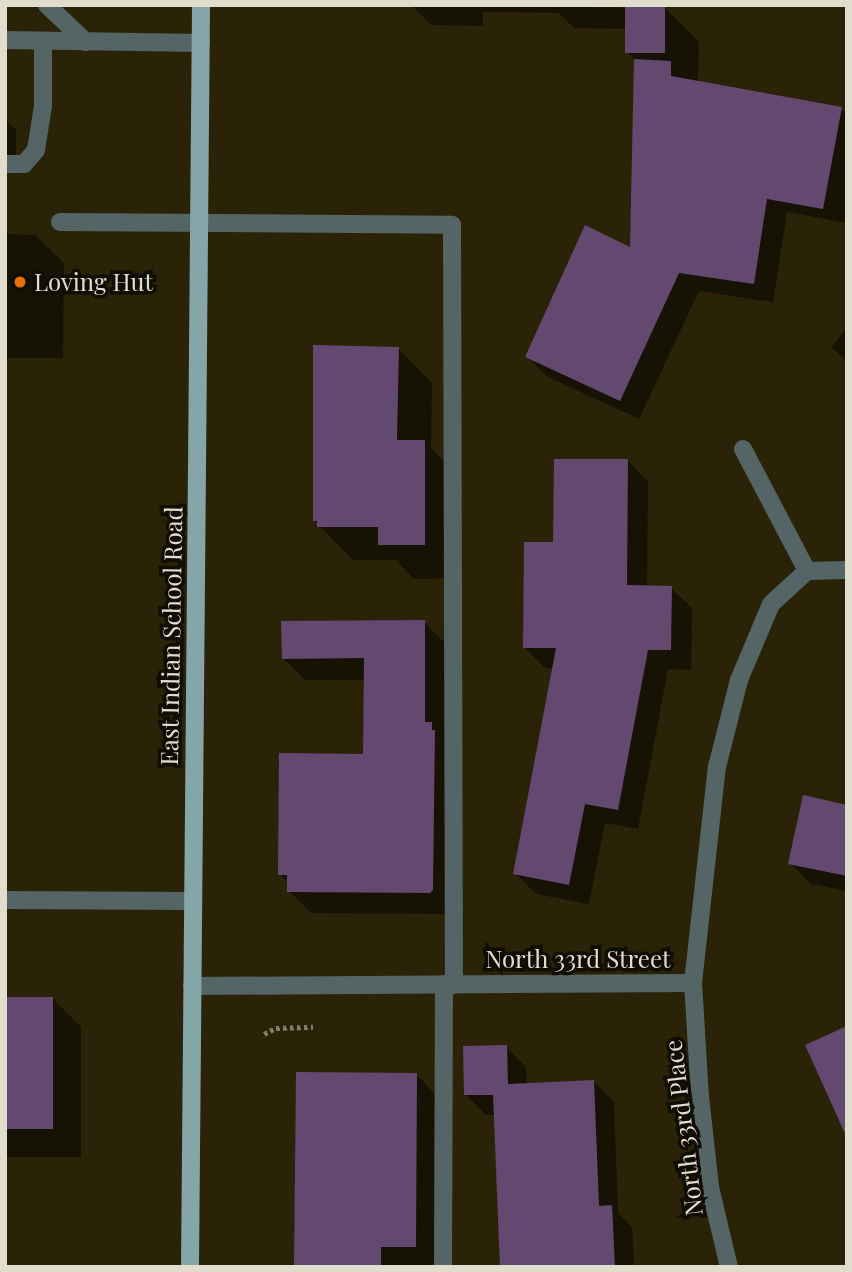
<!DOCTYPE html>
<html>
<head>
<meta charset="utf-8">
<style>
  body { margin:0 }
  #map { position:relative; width:852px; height:1272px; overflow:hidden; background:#2a2308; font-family:"Playfair Display",serif }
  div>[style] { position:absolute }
  .shadow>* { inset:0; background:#0007 }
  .building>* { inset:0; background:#63496f }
  .path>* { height:4.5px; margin-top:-2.25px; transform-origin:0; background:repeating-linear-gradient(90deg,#837d68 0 3.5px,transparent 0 7px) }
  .minor>* { height:18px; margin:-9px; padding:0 9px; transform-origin:9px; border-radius:9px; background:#556566 }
  .major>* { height:18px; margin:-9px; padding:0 9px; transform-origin:9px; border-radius:9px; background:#85a6a9 }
  .dots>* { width:19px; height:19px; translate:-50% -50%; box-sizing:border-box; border:4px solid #0f0d04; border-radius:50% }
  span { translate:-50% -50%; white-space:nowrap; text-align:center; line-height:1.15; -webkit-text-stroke:7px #0f0d04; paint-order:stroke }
  .poi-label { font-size:24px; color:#e1ddcd }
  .left { translate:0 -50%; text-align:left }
  .street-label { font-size:24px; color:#e1ddcd }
  .frame { position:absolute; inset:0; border:7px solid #e1ddcd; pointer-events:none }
</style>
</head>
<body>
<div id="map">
  <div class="shadow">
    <i style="clip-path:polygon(411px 5px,665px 8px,699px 42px,698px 82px,847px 111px,847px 223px,787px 212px,773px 302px,699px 291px,639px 419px,546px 376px,527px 356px,632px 249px,636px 61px,627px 52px,627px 29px,574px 28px,559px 13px,483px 12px,483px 26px,431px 25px)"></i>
    <i style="clip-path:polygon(5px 119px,16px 130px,16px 167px,5px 167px)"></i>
    <i style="clip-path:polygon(5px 234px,35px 235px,64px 263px,63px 358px,5px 358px)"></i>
    <i style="clip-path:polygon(847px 327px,847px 362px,832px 347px)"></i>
    <i style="clip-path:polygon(398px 348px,432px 383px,431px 448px,458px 476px,458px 578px,414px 579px,396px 560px,353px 560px,314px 520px)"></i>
    <i style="clip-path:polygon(628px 461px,648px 482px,647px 587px,671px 588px,692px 608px,691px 670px,668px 669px,638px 829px,605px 823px,589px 904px,536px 894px,515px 873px,555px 668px,545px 668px,524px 647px,554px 543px)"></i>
    <i style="clip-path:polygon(424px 622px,446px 644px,453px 914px,311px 913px,289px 891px,289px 883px,280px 874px,365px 756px,365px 680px,305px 680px,283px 658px)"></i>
    <i style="clip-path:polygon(847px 807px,847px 891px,811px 884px,790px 863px)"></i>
    <i style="clip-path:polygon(5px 999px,53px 999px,81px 1027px,81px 1157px,5px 1157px)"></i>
    <i style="clip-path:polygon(506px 1047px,526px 1067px,527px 1085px,594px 1082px,614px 1102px,618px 1213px,632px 1227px,634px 1267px,502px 1267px,495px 1115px,486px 1115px,466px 1095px)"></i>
    <i style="clip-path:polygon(416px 1074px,444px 1103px,444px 1267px,296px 1267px)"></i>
  </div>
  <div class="building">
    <i style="clip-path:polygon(625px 6px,665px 6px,665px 53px,625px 53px)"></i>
    <i style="clip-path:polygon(634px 59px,671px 61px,671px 76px,842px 107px,823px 209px,767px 199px,754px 284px,679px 273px,620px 401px,525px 357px,585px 225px,630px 247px)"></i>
    <i style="clip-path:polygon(313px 345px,399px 347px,397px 440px,425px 440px,425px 545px,378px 545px,378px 527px,317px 527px,317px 521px,313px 521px)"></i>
    <i style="clip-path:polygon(554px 459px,628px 459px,627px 585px,672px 586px,671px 650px,648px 650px,618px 810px,585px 804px,569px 885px,513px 874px,556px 648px,523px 648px,524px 542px,553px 542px)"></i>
    <i style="clip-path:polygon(425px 620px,425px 722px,432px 722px,432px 730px,435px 730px,433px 890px,430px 893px,287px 892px,287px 875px,278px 875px,279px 753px,363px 754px,364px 658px,282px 659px,281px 621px)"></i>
    <i style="clip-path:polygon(803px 795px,847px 805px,847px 876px,788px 864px)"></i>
    <i style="clip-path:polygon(5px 997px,53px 997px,53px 1129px,5px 1129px)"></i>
    <i style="clip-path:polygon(847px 1026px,847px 1138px,805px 1045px)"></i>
    <i style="clip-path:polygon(507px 1045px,508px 1084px,594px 1080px,599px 1206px,612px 1205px,615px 1267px,500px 1267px,493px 1095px,464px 1095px,463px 1046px)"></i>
    <i style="clip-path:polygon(296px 1072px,417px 1073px,416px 1247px,381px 1247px,381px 1267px,294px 1267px)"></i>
  </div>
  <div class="path">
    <i style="left:264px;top:1034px;width:13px;rotate:-27deg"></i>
    <i style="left:276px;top:1028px;width:37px;rotate:-2deg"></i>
  </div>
  <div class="minor">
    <i style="left:47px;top:5px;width:54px;rotate:43.5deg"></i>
    <i style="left:5px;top:40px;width:196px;rotate:0.9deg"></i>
    <i style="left:5px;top:164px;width:19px"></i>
    <i style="left:24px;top:164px;width:18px;rotate:-49deg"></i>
    <i style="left:36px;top:150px;width:45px;rotate:-81deg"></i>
    <i style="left:43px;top:106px;width:65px;rotate:-90deg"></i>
    <i style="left:60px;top:222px;width:392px;rotate:0.4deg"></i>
    <i style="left:452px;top:225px;width:760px;rotate:89.85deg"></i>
    <i style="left:743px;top:449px;width:138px;rotate:62.3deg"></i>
    <i style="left:5px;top:900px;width:188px;rotate:0.3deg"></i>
    <i style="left:192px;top:986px;width:501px;rotate:-0.34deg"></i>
    <i style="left:443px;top:1267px;width:283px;rotate:-89.8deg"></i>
    <i style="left:729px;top:1267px;width:82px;rotate:-103.4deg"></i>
    <i style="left:710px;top:1187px;width:91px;rotate:-96.3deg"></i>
    <i style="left:700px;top:1097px;width:114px;rotate:-93.5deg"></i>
    <i style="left:693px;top:983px;width:217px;rotate:-83.7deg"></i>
    <i style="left:717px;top:767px;width:90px;rotate:-75.8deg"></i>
    <i style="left:739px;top:680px;width:82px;rotate:-67.2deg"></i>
    <i style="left:771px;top:604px;width:49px;rotate:-42.5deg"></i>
    <i style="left:807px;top:571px;width:40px;rotate:-1.4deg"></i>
  </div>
  <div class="major">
    <i style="left:190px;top:1267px;width:1262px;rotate:-89.5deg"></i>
  </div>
  <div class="dots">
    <i style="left:20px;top:282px;background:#e8710a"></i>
  </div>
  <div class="poi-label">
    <span class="left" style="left:34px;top:282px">Loving Hut</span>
  </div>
  <div class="street-label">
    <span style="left:171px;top:636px;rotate:-89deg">East Indian School Road</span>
    <span style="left:578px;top:959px">North 33rd Street</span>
    <span style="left:683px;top:1128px;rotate:-97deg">North 33rd Place</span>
  </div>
  <div class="frame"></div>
</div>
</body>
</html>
